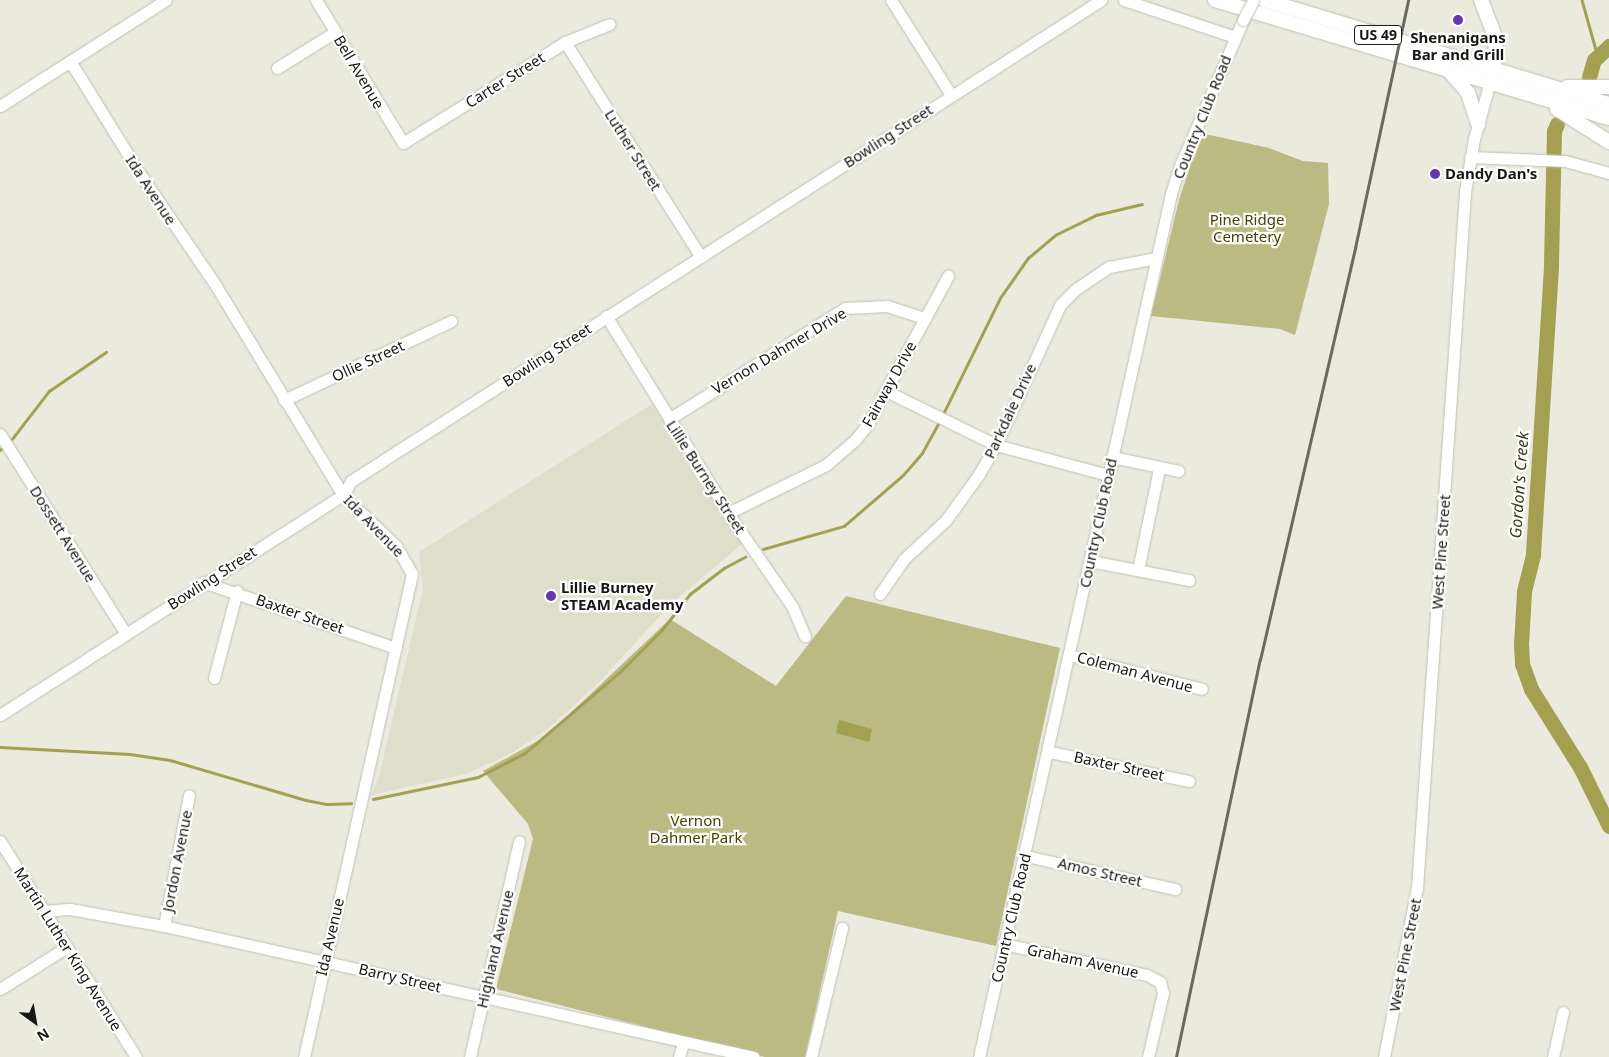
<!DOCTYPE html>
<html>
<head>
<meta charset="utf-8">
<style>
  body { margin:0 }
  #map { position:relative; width:1609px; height:1057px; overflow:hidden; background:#eaeade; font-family:"Noto Sans",sans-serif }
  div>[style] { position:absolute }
  .built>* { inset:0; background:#dedecb }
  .green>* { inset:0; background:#baba83 }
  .water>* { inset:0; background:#a3a14f }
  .stream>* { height:2.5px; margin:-1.25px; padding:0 1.25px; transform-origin:1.25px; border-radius:1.25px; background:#a3a14f }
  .river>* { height:15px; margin:-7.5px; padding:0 7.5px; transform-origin:7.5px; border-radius:7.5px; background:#a3a14f }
  .roads { filter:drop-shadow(0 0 1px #c0c1b5) drop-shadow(0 0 1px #c0c1b5) }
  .minor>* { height:11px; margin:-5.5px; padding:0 5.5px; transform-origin:5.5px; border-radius:5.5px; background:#fff }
  .major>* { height:14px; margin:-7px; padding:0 7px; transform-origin:7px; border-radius:7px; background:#fff }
  .rail>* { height:2.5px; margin:-1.25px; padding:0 1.25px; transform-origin:1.25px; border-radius:1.25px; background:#6a6a63 }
  .bridges { filter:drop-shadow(0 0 1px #c0c1b5) drop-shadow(0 0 1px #c0c1b5) }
  .minor-bridge>* { height:11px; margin:-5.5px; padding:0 5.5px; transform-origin:5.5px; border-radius:5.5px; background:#fff }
  .dots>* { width:14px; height:14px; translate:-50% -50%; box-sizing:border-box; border:2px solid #fff; border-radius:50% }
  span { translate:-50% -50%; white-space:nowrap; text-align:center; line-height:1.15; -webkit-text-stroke:4.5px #fff; paint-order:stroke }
  .shield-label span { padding:1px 4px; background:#fff; border:1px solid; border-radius:4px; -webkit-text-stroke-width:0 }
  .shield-label { font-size:14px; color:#171713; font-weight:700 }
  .poi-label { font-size:15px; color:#171713; font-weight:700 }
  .left { translate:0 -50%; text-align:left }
  .street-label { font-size:15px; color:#171713 }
  .park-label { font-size:15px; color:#454300 }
  .water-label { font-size:16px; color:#393915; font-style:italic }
  .north { position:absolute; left:10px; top:997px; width:50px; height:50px; -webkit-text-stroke:4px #fff; paint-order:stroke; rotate:148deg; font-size:14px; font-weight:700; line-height:20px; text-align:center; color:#171713 }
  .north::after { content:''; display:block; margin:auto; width:18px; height:22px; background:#171713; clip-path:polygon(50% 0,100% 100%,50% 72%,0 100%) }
</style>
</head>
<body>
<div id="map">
  <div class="built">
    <i style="clip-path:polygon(652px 404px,743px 543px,672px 603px,597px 684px,550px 727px,512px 753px,465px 774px,371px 795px,379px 777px,423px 589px,419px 552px)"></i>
  </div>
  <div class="green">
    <i style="clip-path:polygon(1201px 133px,1269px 148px,1303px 161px,1328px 163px,1329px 204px,1295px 335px,1280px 329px,1151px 316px,1179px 200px)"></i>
    <i style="clip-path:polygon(846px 596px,1060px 648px,996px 946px,838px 911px,805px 1057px,765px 1057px,496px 989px,533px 839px,528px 824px,483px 771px,545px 737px,670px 619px,776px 686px)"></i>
  </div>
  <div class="water">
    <i style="clip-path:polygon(839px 720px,872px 729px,869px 742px,836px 733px)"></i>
  </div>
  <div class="stream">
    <i style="left:1582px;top:0;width:59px;rotate:74.3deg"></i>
    <i style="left:944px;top:412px;width:127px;rotate:-63.8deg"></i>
    <i style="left:1000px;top:298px;width:49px;rotate:-55deg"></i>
    <i style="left:1028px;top:258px;width:35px;rotate:-40deg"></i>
    <i style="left:1055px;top:235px;width:46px;rotate:-26deg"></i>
    <i style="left:1096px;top:215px;width:47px;rotate:-13.4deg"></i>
    <i style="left:12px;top:439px;width:61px;rotate:-52.4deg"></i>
    <i style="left:49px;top:391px;width:69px;rotate:-34.4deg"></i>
    <i style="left:0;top:450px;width:1px;rotate:-45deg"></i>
    <i style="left:763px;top:549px;width:84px;rotate:-15.9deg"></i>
    <i style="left:844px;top:526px;width:78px;rotate:-40.8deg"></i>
    <i style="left:903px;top:475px;width:29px;rotate:-49deg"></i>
    <i style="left:922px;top:453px;width:33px;rotate:-61deg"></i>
    <i style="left:0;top:747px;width:130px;rotate:3.1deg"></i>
    <i style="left:130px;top:754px;width:40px;rotate:8.5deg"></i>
    <i style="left:170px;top:760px;width:142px;rotate:16.4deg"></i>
    <i style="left:306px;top:800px;width:21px;rotate:11deg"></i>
    <i style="left:327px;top:804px;width:24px;rotate:-2deg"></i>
    <i style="left:373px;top:799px;width:107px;rotate:-11.8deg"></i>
    <i style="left:478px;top:777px;width:53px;rotate:-27.1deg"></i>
    <i style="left:525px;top:753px;width:125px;rotate:-40.5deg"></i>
    <i style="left:620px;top:672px;width:58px;rotate:-45deg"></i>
    <i style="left:661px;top:631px;width:47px;rotate:-51.9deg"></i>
    <i style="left:690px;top:594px;width:43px;rotate:-37.4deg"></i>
    <i style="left:724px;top:568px;width:24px;rotate:-28deg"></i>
  </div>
  <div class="river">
    <i style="left:1589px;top:77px;width:18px;rotate:-74deg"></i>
    <i style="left:1594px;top:60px;width:21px;rotate:-43deg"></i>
    <i style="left:1557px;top:124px;width:8px;rotate:113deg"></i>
    <i style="left:1554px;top:131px;width:136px;rotate:91.3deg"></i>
    <i style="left:1551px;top:267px;width:289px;rotate:93.6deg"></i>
    <i style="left:1533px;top:555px;width:38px;rotate:104deg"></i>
    <i style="left:1524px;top:592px;width:52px;rotate:93.3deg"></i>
    <i style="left:1521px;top:644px;width:20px;rotate:87deg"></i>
    <i style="left:1522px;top:664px;width:27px;rotate:70deg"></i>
    <i style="left:1531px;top:689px;width:92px;rotate:57.9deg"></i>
    <i style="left:1580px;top:767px;width:66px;rotate:63.8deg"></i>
  </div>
  <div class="roads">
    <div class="minor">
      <i style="left:316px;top:0;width:167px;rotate:58.7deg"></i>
      <i style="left:403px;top:143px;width:191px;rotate:-31.9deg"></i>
      <i style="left:565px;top:42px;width:48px;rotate:-21.8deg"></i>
      <i style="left:891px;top:0;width:112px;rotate:57.7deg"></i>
      <i style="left:1124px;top:0;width:117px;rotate:18.4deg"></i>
      <i style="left:565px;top:42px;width:254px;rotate:57.7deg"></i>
      <i style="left:70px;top:61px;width:133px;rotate:58.2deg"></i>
      <i style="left:140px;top:174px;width:135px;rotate:55.8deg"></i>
      <i style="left:216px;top:286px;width:245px;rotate:58.7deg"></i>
      <i style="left:343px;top:495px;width:74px;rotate:43.9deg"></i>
      <i style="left:396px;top:546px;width:32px;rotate:60deg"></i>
      <i style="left:412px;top:574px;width:495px;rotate:102.6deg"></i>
      <i style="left:277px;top:68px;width:68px;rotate:-31.8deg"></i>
      <i style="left:0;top:106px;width:197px;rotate:-32.6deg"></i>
      <i style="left:1470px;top:157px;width:95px;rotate:2.4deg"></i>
      <i style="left:1565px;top:161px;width:46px;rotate:15.3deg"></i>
      <i style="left:606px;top:316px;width:232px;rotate:58.2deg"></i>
      <i style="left:728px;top:513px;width:113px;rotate:55.5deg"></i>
      <i style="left:792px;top:606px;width:33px;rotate:67deg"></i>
      <i style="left:886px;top:391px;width:123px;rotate:26.1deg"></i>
      <i style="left:996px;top:445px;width:116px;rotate:15deg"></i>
      <i style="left:284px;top:400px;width:185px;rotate:-25.3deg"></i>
      <i style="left:669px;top:419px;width:208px;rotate:-32.2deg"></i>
      <i style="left:845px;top:308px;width:42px;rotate:-2.7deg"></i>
      <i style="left:887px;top:306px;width:39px;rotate:18deg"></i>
      <i style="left:0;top:434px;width:236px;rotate:57.8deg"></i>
      <i style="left:1112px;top:457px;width:68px;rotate:11.8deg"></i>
      <i style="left:728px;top:513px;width:109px;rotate:-26.1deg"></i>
      <i style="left:826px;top:465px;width:38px;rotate:-41deg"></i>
      <i style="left:855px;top:440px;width:19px;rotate:-51deg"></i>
      <i style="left:867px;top:425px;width:170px;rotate:-61.5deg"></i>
      <i style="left:1090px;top:561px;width:101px;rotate:10.9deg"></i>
      <i style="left:1138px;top:570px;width:103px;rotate:-78.3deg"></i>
      <i style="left:203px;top:582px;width:204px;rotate:18.9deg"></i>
      <i style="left:880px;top:594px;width:42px;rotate:-55.6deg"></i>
      <i style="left:904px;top:559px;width:57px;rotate:-42.9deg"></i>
      <i style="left:946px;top:520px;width:57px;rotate:-54.3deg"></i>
      <i style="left:979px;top:474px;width:34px;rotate:-60deg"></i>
      <i style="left:996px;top:445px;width:154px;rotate:-65.4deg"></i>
      <i style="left:1060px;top:305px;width:23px;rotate:-45deg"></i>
      <i style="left:1076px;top:289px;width:40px;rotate:-34deg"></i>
      <i style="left:1109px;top:267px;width:48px;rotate:-10.8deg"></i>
      <i style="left:1069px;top:655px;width:137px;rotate:14.3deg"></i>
      <i style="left:214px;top:678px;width:90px;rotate:-75.2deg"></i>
      <i style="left:0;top:715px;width:407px;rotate:-32.7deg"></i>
      <i style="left:343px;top:495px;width:16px;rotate:-60deg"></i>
      <i style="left:351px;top:481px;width:891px;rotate:-32.67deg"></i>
      <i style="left:1050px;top:752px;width:142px;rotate:11.8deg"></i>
      <i style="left:0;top:841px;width:255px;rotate:57.8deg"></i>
      <i style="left:1026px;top:856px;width:153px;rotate:12.5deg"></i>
      <i style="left:45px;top:911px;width:25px;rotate:-5deg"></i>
      <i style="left:70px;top:909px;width:96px;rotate:10.3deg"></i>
      <i style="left:164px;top:926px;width:604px;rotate:12.52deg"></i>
      <i style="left:164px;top:926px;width:133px;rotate:-79.2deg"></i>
      <i style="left:1004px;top:944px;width:146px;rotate:12.2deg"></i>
      <i style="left:1147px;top:975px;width:15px;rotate:28deg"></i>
      <i style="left:1160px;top:982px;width:11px;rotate:75deg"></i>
      <i style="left:1163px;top:993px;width:66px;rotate:103.2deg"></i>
      <i style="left:0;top:989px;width:79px;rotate:-32.1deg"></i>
      <i style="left:470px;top:1057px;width:221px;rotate:-77.2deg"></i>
      <i style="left:679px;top:1057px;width:15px;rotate:-74deg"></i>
      <i style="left:811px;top:1057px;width:133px;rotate:-76.5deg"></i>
      <i style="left:979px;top:1057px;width:884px;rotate:-77.46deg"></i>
      <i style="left:1171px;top:194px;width:27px;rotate:-73deg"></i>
      <i style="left:1179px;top:168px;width:161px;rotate:-66.6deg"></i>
      <i style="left:1384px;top:1057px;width:172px;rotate:-79deg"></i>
      <i style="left:1417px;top:888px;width:698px;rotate:-86.05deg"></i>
      <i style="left:1465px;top:192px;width:54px;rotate:-80.4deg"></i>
      <i style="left:1474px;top:139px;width:67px;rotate:-74.5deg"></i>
      <i style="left:1553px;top:1057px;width:46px;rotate:-77.5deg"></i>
    </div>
    <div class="major">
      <i style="left:1215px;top:0;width:411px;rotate:16.7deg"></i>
      <i style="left:1264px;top:0;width:360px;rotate:16.8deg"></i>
      <i style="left:1481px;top:0;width:42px;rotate:69deg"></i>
      <i style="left:1496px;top:39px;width:30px;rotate:94deg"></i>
      <i style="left:1450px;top:72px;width:28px;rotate:49deg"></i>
      <i style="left:1468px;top:93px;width:33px;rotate:72deg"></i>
      <i style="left:1567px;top:87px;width:42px"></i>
      <i style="left:1557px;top:109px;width:62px;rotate:32.4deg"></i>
    </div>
  </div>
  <div class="rail">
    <i style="left:1176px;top:1057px;width:406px;rotate:-78.1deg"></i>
    <i style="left:1260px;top:660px;width:423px;rotate:-77deg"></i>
    <i style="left:1355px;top:248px;width:254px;rotate:-77.9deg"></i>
  </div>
  <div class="bridges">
    <div class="minor-bridge">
      <i style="left:1243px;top:20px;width:22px;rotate:-63deg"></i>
    </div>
  </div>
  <div class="dots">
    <i style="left:1458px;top:20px;background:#6237af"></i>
    <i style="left:1435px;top:174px;background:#6237af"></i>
    <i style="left:551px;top:596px;background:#6237af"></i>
  </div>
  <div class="shield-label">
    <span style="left:1378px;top:35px">US 49</span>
  </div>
  <div class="poi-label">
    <span style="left:1458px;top:46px">Shenanigans<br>Bar and Grill</span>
    <span class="left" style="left:1445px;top:174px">Dandy Dan's</span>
    <span class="left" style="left:561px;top:596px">Lillie Burney<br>STEAM Academy</span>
  </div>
  <div class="street-label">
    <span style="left:359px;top:72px;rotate:59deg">Bell Avenue</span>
    <span style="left:505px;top:80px;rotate:-32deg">Carter Street</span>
    <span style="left:1202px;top:117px;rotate:-68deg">Country Club Road</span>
    <span style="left:888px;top:136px;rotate:-33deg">Bowling Street</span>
    <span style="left:633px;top:150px;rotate:58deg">Luther Street</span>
    <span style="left:151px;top:190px;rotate:57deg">Ida Avenue</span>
    <span style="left:779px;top:351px;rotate:-31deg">Vernon Dahmer Drive</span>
    <span style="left:547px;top:355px;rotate:-33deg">Bowling Street</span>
    <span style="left:368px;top:361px;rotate:-25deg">Ollie Street</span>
    <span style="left:889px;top:384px;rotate:-61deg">Fairway Drive</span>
    <span style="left:1010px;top:411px;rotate:-65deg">Parkdale Drive</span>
    <span style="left:706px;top:477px;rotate:57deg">Lillie Burney Street</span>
    <span style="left:1098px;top:523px;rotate:-78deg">Country Club Road</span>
    <span style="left:374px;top:526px;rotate:46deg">Ida Avenue</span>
    <span style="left:63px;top:534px;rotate:58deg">Dossett Avenue</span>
    <span style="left:1441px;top:552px;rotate:-86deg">West Pine Street</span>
    <span style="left:212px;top:578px;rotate:-33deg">Bowling Street</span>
    <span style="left:300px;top:614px;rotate:19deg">Baxter Street</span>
    <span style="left:1135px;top:672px;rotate:15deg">Coleman Avenue</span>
    <span style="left:1119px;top:766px;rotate:12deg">Baxter Street</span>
    <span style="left:177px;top:861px;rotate:-79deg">Jordon Avenue</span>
    <span style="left:1100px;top:872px;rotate:13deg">Amos Street</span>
    <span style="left:1011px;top:918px;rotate:-77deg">Country Club Road</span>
    <span style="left:330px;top:937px;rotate:-77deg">Ida Avenue</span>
    <span style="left:68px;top:949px;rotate:58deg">Martin Luther King Avenue</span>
    <span style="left:495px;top:949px;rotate:-77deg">Highland Avenue</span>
    <span style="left:1405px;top:955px;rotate:-79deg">West Pine Street</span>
    <span style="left:1083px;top:961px;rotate:12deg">Graham Avenue</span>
    <span style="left:400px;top:978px;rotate:13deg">Barry Street</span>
  </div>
  <div class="park-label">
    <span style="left:1247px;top:228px">Pine Ridge<br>Cemetery</span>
    <span style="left:696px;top:829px">Vernon<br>Dahmer Park</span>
  </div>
  <div class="water-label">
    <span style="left:1519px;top:485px;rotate:-86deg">Gordon's Creek</span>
  </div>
  <div class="north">N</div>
</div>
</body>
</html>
